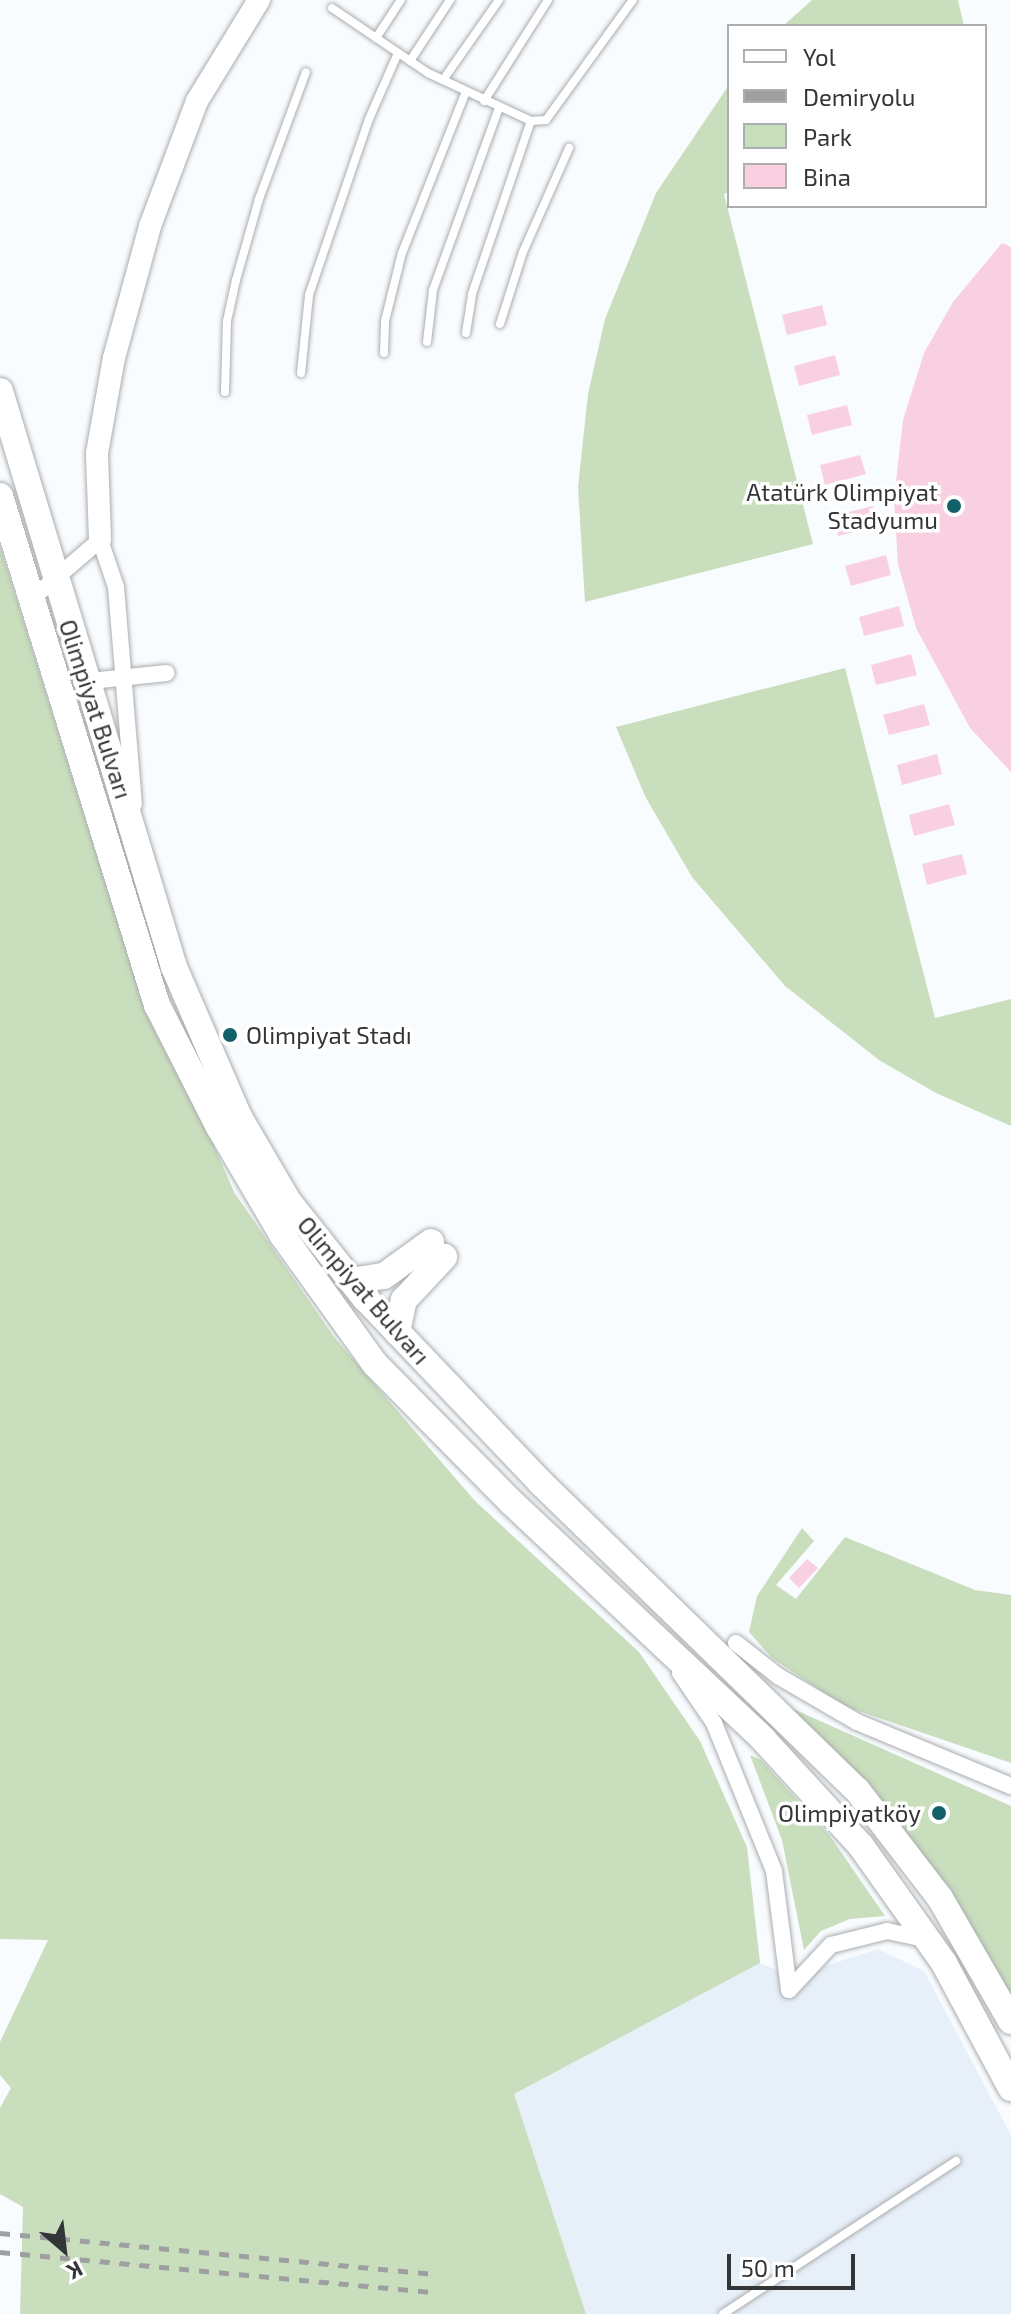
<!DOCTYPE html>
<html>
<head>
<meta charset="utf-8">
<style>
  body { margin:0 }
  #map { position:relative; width:1011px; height:2314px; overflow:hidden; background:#f9fcff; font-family:"Exo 2",sans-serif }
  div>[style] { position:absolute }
  .built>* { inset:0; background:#e7eff8 }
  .green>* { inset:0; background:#c8debd }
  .building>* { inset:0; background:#f8d0e1 }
  .roads { filter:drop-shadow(0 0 2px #aaadaf) drop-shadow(0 0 2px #aaadaf) }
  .lane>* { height:8px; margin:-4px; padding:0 4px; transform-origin:4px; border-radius:4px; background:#fff }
  .street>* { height:16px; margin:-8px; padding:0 8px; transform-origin:8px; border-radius:8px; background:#fff }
  .secondary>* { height:22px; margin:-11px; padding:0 11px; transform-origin:11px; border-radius:11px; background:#fff }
  .primary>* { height:26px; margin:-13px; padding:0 13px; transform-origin:13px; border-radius:13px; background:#fff }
  .rail>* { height:5px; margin-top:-2.5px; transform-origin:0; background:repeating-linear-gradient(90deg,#9d9fa1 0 10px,transparent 0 20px) }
  .dots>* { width:22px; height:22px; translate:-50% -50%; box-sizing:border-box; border:4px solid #fff; border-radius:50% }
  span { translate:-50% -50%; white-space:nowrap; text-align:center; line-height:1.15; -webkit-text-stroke:7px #fff; paint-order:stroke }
  .poi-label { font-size:24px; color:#343536 }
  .right { translate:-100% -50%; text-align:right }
  .left { translate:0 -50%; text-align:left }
  .street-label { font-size:24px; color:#343536 }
  .legend { position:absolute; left:727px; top:24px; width:260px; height:184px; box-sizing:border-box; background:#fff; border:2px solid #aeaeaf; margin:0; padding:10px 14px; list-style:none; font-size:24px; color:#343536 }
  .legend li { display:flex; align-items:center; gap:16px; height:40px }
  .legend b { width:40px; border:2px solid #aeaeaf }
  .north { position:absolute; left:24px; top:2210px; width:80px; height:80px; -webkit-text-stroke:6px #fff; paint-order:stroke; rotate:152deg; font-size:22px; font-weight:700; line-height:32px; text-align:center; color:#343536 }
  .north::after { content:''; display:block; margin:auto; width:28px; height:36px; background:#343536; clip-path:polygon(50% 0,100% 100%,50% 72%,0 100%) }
  .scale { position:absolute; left:727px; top:2254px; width:128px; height:36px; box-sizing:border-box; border:4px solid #343536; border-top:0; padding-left:10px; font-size:24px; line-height:28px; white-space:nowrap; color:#343536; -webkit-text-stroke:6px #fff; paint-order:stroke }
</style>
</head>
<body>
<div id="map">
  <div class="built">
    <i style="clip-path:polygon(878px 1949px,924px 1971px,1011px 2135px,1011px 2314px,586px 2314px,514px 2094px,760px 1963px,807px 1983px,822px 1967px)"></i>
  </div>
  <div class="green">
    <i style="clip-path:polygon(812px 0,958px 0,964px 26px,783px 26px)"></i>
    <i style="clip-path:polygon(729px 85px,729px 192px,724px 194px,813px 544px,585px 602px,578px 487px,588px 394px,605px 319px,656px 193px)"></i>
    <i style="clip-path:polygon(0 546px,119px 926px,234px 1192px,334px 1337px,475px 1501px,639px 1652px,700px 1741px,747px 1847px,760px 1963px,514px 2094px,586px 2314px,20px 2314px,23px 2207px,0 2194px,0 2108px,11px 2088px,0 2075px,0 2042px,48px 1940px,0 1939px)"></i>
    <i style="clip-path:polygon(845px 668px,935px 1018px,1011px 999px,1011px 1126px,936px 1093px,879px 1060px,785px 986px,692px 877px,646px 798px,616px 727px)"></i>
    <i style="clip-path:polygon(802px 1528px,814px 1541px,776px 1585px,796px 1599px,845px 1537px,975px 1590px,1011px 1595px,1011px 1763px,844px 1706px,772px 1658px,749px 1632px,757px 1596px)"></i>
    <i style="clip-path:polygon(791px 1708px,1011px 1806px,1011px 1997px)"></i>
    <i style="clip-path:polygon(750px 1755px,761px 1760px,830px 1836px,885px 1916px,850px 1919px,821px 1931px,804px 1950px,782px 1840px)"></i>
  </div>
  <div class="building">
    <i style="clip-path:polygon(1002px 243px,1011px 247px,1011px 772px,970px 728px,916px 628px,898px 564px,894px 499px,903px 420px,924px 353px,953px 302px)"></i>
    <i style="clip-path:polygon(822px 305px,827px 325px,787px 335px,782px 315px)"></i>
    <i style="clip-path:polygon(835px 355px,840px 375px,799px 386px,794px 366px)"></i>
    <i style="clip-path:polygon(847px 405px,852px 425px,812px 435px,807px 415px)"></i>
    <i style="clip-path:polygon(860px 455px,866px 474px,825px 485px,820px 465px)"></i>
    <i style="clip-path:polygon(873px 506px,878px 526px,838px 536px,833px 516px)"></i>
    <i style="clip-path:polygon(886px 555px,891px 575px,851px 586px,845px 566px)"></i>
    <i style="clip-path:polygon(899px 606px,904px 626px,864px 636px,859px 617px)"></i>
    <i style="clip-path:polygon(911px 654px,917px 675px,876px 685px,871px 665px)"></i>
    <i style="clip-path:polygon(924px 704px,930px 725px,889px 735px,883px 715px)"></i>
    <i style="clip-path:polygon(937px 754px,942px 774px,902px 785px,897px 765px)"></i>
    <i style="clip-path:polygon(949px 804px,955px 825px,914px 836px,909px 815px)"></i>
    <i style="clip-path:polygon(962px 854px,967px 874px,927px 885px,922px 864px)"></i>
    <i style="clip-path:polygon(807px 1559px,818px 1568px,799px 1588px,789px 1578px)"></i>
  </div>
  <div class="roads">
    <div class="lane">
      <i style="left:332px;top:8px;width:116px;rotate:34.1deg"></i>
      <i style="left:428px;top:73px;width:114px;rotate:25deg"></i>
      <i style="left:531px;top:121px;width:15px;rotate:-4deg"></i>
      <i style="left:546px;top:120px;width:148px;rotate:-54.1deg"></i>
      <i style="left:376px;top:38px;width:45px;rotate:-56.7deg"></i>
      <i style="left:410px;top:61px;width:73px;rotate:-56.7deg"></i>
      <i style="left:443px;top:80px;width:98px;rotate:-55deg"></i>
      <i style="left:484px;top:101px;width:120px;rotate:-57.6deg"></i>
      <i style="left:500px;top:324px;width:76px;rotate:-72.3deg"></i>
      <i style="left:523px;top:252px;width:114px;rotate:-66.1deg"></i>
      <i style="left:466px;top:333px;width:39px;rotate:-81deg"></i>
      <i style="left:472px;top:294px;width:183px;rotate:-71.2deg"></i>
      <i style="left:427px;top:342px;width:52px;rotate:-83.4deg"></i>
      <i style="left:433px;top:290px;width:194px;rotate:-70.1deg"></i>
      <i style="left:384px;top:353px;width:32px;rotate:-88deg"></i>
      <i style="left:385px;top:321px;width:70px;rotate:-76deg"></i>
      <i style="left:402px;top:253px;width:174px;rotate:-68.4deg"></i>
      <i style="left:301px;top:373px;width:78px;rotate:-84.1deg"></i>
      <i style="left:309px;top:295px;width:186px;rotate:-71.2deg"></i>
      <i style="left:369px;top:119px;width:72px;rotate:-66.3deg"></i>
      <i style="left:225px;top:392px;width:71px;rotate:-88.4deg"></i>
      <i style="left:227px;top:321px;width:42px;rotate:-77.6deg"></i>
      <i style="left:236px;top:280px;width:84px;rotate:-74.1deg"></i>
      <i style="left:259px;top:199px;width:135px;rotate:-69.7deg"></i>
      <i style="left:723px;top:2314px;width:279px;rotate:-33.3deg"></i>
    </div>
    <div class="street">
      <i style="left:29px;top:601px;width:94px;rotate:-40.7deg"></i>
      <i style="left:100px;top:540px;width:50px;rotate:71.2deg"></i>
      <i style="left:116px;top:587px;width:218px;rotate:85.3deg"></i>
      <i style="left:81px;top:682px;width:86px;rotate:-6deg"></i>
      <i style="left:736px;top:1643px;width:53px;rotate:38.2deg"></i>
      <i style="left:778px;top:1676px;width:91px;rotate:30.2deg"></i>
      <i style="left:857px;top:1722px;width:167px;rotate:22.6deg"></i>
      <i style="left:680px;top:1673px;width:60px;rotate:55.8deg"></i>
      <i style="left:714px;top:1723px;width:160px;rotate:67.9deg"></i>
      <i style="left:774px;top:1871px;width:120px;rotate:82.8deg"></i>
      <i style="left:789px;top:1990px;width:62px;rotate:-47deg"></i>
      <i style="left:831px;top:1945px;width:58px;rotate:-14deg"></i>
      <i style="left:887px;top:1931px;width:43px;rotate:12.1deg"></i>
    </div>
    <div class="secondary">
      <i style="left:100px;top:540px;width:87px;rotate:-92deg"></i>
      <i style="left:97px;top:453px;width:97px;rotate:-79.9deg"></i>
      <i style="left:114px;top:358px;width:137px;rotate:-74.7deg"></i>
      <i style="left:150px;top:226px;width:134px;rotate:-69.4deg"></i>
      <i style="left:197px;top:101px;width:119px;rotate:-58.5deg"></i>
    </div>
    <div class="primary">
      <i style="left:0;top:391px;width:602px;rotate:73.19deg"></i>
      <i style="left:174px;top:967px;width:163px;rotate:66.6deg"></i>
      <i style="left:239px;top:1117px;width:97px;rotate:59.7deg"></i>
      <i style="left:288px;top:1201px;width:124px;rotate:51.6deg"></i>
      <i style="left:365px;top:1298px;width:254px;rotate:46.4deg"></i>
      <i style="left:540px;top:1482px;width:442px;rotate:44.2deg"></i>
      <i style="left:857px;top:1790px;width:136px;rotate:52.5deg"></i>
      <i style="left:940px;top:1898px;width:142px;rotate:60deg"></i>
      <i style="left:0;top:496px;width:533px;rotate:72.86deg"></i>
      <i style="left:157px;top:1005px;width:137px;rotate:63.1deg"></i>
      <i style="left:219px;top:1127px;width:126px;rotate:59.6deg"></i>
      <i style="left:283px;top:1236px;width:158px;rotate:54.3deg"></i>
      <i style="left:375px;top:1364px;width:194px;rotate:45.4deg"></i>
      <i style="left:511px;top:1502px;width:346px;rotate:43.2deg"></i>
      <i style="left:763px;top:1739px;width:145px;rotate:47.5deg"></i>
      <i style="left:861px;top:1846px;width:143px;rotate:54.6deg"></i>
      <i style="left:944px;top:1963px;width:142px;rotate:61.8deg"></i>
      <i style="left:351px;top:1281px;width:33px;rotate:-9deg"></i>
      <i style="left:384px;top:1276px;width:58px;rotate:-35.9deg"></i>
      <i style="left:397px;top:1332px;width:33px;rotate:-78deg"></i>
      <i style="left:404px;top:1300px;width:59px;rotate:-47.1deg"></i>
    </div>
  </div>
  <div class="rail">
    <i style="left:0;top:2233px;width:439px;rotate:5.4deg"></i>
    <i style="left:0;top:2252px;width:437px;rotate:5.3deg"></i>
  </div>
  <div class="dots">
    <i style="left:954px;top:506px;background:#13606b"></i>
    <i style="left:230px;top:1035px;background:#13606b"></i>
    <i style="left:939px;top:1813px;background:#13606b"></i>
  </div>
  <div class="poi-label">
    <span class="right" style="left:938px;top:506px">Atatürk Olimpiyat<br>Stadyumu</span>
    <span class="left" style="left:246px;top:1035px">Olimpiyat Stadı</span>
    <span class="right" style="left:921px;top:1813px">Olimpiyatköy</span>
  </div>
  <div class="street-label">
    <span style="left:96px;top:709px;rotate:72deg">Olimpiyat Bulvarı</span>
    <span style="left:364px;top:1290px;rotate:49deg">Olimpiyat Bulvarı</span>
  </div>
  <ul class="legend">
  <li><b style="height:10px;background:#fff"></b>Yol</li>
  <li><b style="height:10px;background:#9d9fa1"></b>Demiryolu</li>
  <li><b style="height:22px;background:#c8debd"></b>Park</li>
  <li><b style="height:22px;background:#f8d0e1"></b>Bina</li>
  </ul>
  <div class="north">K</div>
  <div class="scale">50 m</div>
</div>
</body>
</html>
